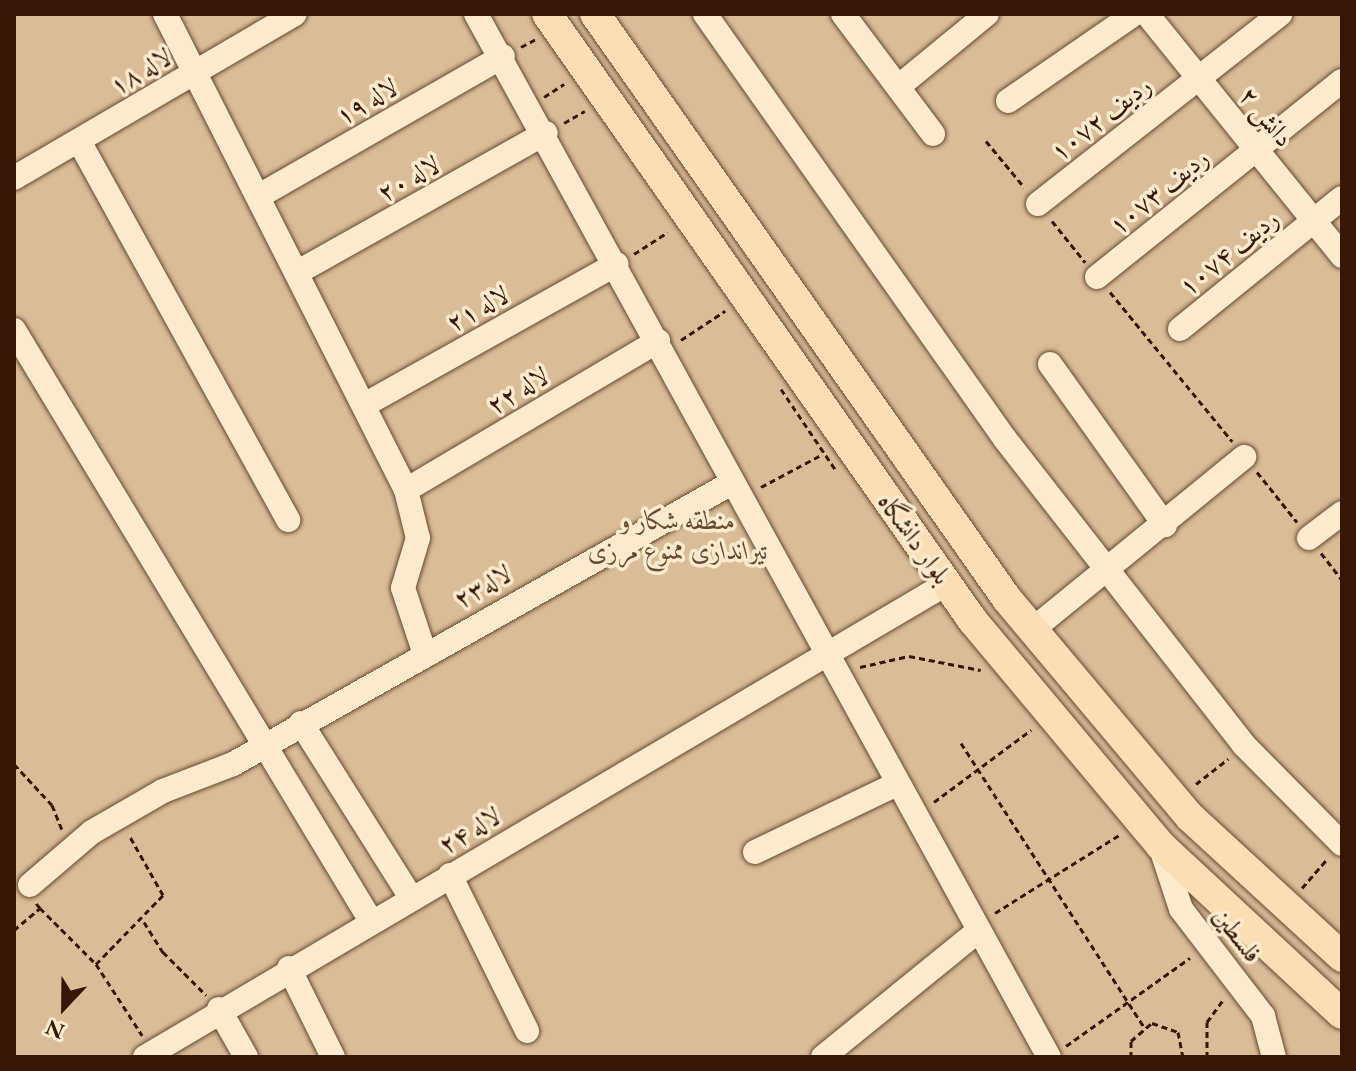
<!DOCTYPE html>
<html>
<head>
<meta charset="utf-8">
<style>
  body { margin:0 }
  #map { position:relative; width:1356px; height:1071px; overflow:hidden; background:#fbdeb3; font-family:"EB Garamond",Amiri,serif }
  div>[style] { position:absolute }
  .green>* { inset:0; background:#dabc96 }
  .path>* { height:3px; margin-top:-1.5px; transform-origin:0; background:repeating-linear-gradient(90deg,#361707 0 6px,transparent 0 10px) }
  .roads { filter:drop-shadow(0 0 2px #674932) drop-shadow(0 0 2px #674932) }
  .minor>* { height:24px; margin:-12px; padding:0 12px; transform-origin:12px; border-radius:12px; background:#fceace }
  .major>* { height:30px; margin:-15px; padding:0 15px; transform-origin:15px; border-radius:15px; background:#fbdeb3 }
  span { translate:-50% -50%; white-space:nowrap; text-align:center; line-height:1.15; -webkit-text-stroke:7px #fceace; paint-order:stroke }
  .street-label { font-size:26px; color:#361707 }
  .park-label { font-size:26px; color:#674932; font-style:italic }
  .frame { position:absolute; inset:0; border:16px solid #361707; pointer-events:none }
  .north { position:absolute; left:24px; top:967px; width:80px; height:80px; -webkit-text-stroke:6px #fceace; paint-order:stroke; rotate:202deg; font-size:22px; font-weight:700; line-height:32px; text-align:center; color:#361707 }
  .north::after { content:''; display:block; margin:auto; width:28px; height:36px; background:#361707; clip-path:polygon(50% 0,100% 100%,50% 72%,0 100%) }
</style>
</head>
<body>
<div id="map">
  <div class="green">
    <i style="clip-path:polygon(14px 14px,1342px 14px,1342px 1057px,14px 1057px)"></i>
  </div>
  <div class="path">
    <i style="left:521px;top:47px;width:17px;rotate:-28deg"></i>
    <i style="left:544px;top:97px;width:24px;rotate:-33deg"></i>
    <i style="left:564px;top:123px;width:24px;rotate:-30deg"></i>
    <i style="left:986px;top:141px;width:60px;rotate:50.4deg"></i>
    <i style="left:1052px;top:221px;width:53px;rotate:51.2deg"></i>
    <i style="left:634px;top:254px;width:40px;rotate:-32.9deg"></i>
    <i style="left:1110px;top:292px;width:193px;rotate:50.7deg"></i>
    <i style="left:681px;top:340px;width:53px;rotate:-33.4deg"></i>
    <i style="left:781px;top:389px;width:97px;rotate:56deg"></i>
    <i style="left:1257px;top:472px;width:64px;rotate:51.3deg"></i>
    <i style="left:761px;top:487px;width:68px;rotate:-28.1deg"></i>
    <i style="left:1321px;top:553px;width:34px;rotate:52deg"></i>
    <i style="left:860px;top:667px;width:50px;rotate:-12.7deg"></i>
    <i style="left:909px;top:656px;width:73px;rotate:11deg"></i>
    <i style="left:961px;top:743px;width:338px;rotate:57.2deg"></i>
    <i style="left:14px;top:764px;width:56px;rotate:47.2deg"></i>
    <i style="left:52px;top:805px;width:27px;rotate:68deg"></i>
    <i style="left:1196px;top:784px;width:41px;rotate:-38deg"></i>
    <i style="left:934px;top:802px;width:121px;rotate:-36.6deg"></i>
    <i style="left:1302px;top:888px;width:37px;rotate:-49deg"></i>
    <i style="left:40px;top:908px;width:79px;rotate:45deg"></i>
    <i style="left:96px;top:964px;width:85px;rotate:57.1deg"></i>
    <i style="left:995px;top:913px;width:149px;rotate:-32.1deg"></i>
    <i style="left:144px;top:922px;width:36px;rotate:58deg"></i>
    <i style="left:163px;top:952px;width:61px;rotate:45deg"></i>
    <i style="left:14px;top:930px;width:34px;rotate:-40deg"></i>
    <i style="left:40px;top:908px;width:6px;rotate:-129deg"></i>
    <i style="left:96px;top:964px;width:96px;rotate:-45.8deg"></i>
    <i style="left:163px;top:895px;width:69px;rotate:-119.5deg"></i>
    <i style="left:1066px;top:1046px;width:152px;rotate:-35.4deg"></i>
    <i style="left:1131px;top:1057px;width:16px;rotate:-90deg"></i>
    <i style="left:1131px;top:1041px;width:28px;rotate:-41deg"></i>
    <i style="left:1152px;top:1023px;width:28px;rotate:19deg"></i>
    <i style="left:1178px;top:1032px;width:25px;rotate:79deg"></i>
    <i style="left:1207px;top:1057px;width:35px;rotate:-90deg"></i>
    <i style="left:1207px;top:1022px;width:27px;rotate:-54deg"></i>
  </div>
  <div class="roads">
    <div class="minor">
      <i style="left:165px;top:14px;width:534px;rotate:63.15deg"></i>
      <i style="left:406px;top:490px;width:49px;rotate:76deg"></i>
      <i style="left:418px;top:538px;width:52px;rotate:106.7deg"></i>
      <i style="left:403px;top:588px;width:66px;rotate:71.6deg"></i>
      <i style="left:476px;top:14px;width:1190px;rotate:61.22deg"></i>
      <i style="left:705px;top:14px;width:520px;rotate:54.78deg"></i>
      <i style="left:1005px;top:439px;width:388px;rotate:52deg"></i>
      <i style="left:1244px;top:745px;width:139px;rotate:45.3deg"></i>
      <i style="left:843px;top:14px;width:150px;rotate:53.1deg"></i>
      <i style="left:1147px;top:14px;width:311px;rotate:51.1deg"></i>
      <i style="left:898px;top:87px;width:115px;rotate:-39.4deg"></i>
      <i style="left:1008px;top:101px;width:153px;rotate:-34.6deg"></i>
      <i style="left:79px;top:141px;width:433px;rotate:61.1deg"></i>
      <i style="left:14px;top:178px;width:325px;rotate:-30.3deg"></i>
      <i style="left:259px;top:196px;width:281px;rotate:-29.8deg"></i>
      <i style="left:1038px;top:204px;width:308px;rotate:-38.1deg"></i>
      <i style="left:298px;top:272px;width:284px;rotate:-29.3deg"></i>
      <i style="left:1097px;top:277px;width:314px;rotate:-38.7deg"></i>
      <i style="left:1180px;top:329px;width:208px;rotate:-39deg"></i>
      <i style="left:14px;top:330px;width:690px;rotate:58.87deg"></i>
      <i style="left:1050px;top:364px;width:198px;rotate:54.5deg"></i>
      <i style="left:366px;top:404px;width:287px;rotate:-29.2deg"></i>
      <i style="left:406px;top:490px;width:293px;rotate:-30.6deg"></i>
      <i style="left:1309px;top:538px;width:41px;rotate:-37.1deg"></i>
      <i style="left:1032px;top:630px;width:274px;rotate:-39.2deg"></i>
      <i style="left:301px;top:723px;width:207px;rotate:57.8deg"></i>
      <i style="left:1160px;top:845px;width:67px;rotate:71.8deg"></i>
      <i style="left:1181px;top:909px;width:135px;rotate:52.5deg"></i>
      <i style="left:1263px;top:1016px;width:42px;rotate:75deg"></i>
      <i style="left:755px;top:852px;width:157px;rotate:-25.6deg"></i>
      <i style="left:450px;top:875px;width:174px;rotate:63.7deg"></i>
      <i style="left:30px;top:885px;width:82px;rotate:-40.5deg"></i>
      <i style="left:92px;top:832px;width:82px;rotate:-30deg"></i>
      <i style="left:163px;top:791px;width:75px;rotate:-21.1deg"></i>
      <i style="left:233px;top:764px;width:570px;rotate:-29.4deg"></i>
      <i style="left:289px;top:968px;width:99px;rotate:63.7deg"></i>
      <i style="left:219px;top:1009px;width:55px;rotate:60.6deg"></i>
      <i style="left:145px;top:1057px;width:930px;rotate:-30.56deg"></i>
      <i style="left:823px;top:1057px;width:201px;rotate:-39.1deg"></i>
    </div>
    <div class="major">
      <i style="left:547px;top:14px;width:742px;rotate:54.94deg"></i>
      <i style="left:973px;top:621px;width:292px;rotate:50.1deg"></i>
      <i style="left:1160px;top:845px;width:248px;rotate:42.9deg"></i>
      <i style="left:595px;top:14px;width:716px;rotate:54.84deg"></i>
      <i style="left:1007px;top:599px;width:285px;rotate:50deg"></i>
      <i style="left:1190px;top:817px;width:207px;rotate:42.6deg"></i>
    </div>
  </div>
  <div class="street-label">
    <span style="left:141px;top:72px;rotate:-30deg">لاله ۱۸</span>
    <span style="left:367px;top:102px;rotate:-30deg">لاله ۱۹</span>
    <span style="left:1266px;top:117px;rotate:51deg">دانش ۲</span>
    <span style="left:1101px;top:119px;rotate:-38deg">ردیف ۱۰۷۲</span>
    <span style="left:409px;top:179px;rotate:-29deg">لاله ۲۰</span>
    <span style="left:1159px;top:192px;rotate:-39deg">ردیف ۱۰۷۳</span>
    <span style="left:1229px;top:253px;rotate:-39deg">ردیف ۱۰۷۴</span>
    <span style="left:478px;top:309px;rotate:-29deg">لاله ۲۱</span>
    <span style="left:518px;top:391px;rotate:-31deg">لاله ۲۲</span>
    <span style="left:914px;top:539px;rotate:54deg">بلوار دانشگاه</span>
    <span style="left:483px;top:587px;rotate:-29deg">لاله۲۳</span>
    <span style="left:470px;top:831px;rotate:-30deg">لاله ۲۴</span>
    <span style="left:1237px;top:935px;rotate:52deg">فلسطین</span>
  </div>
  <div class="park-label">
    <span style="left:678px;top:536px">منطقه شکار و<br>تیراندازی ممنوع مرزی</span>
  </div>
  <div class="frame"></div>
  <div class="north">N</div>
</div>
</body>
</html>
